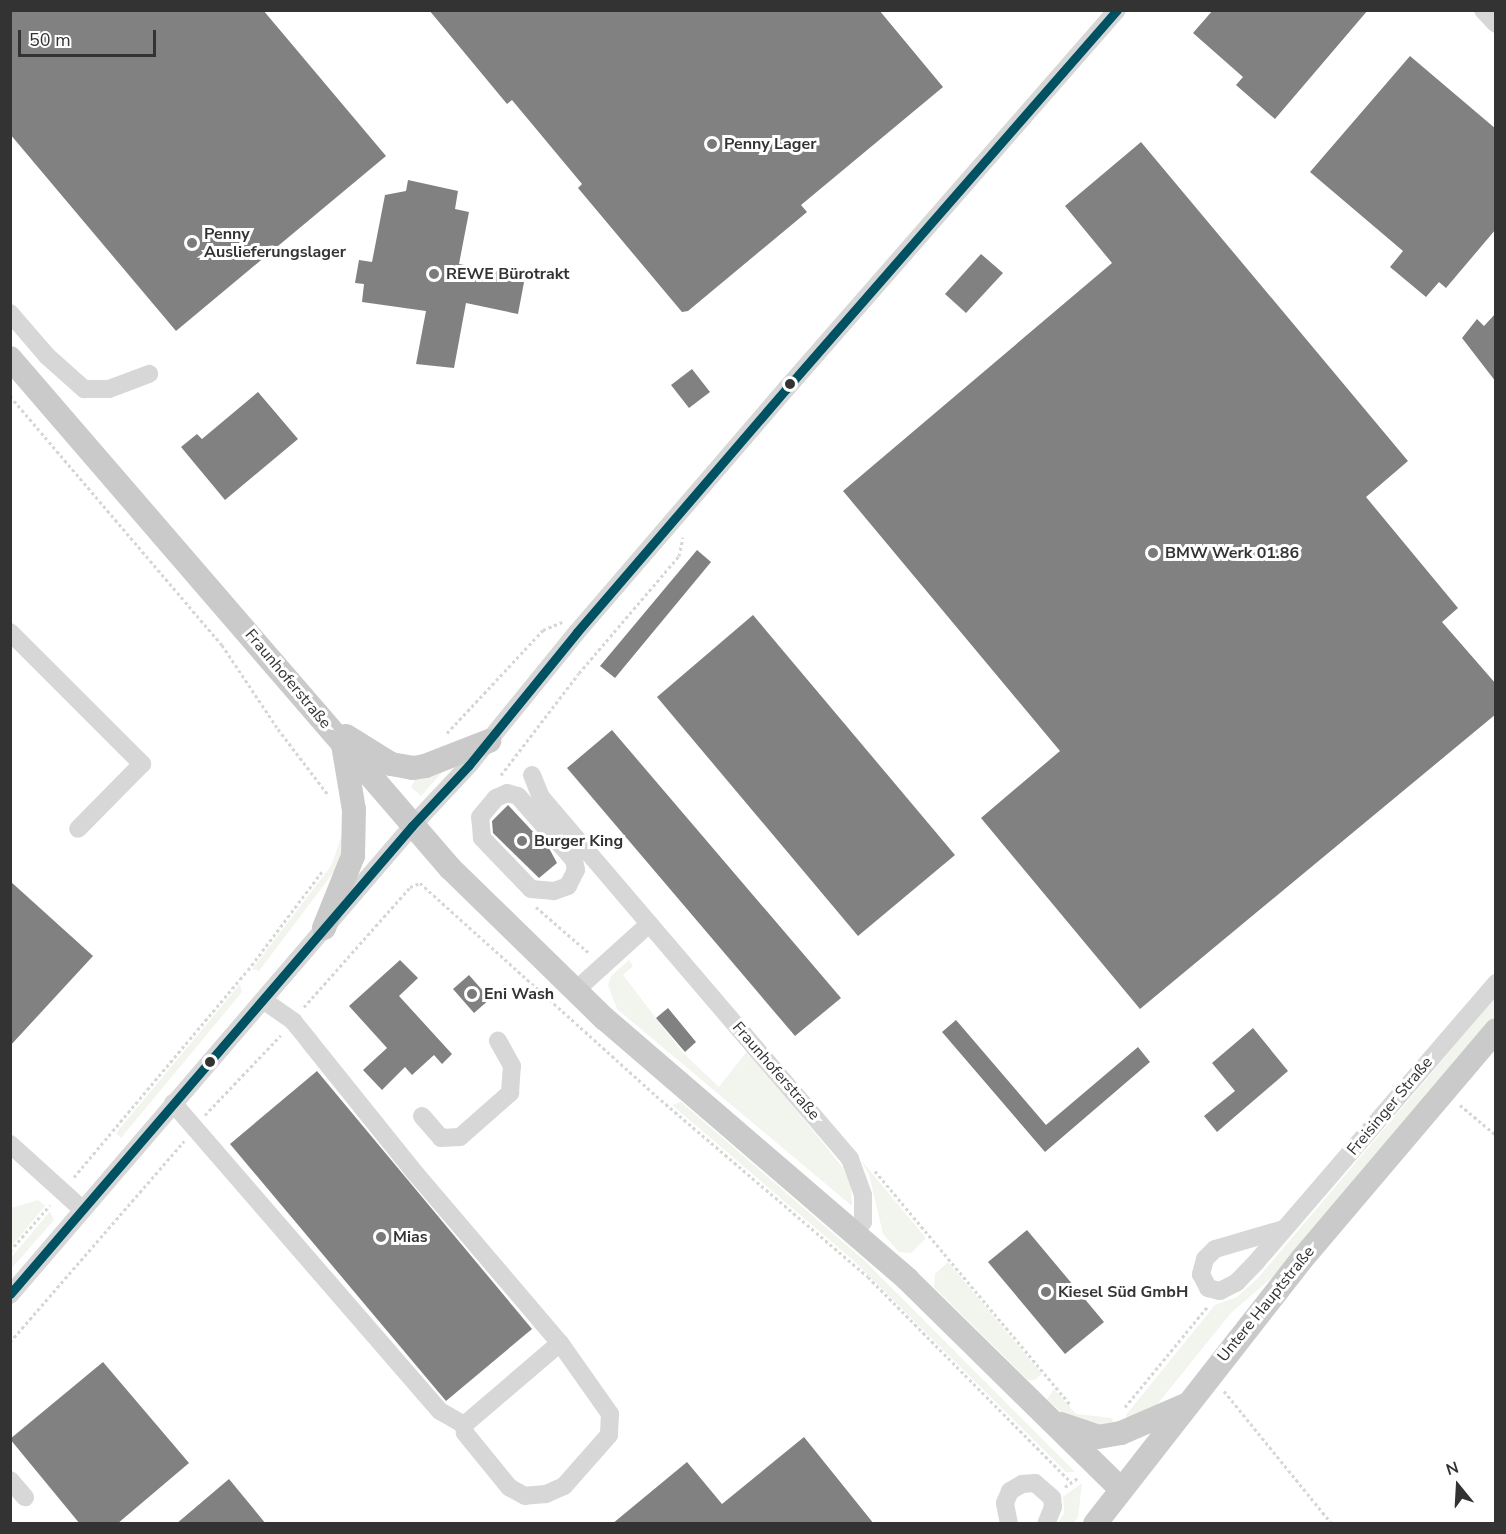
<!DOCTYPE html>
<html>
<head>
<meta charset="utf-8">
<style>
  body { margin:0 }
  #map { position:relative; width:1506px; height:1534px; overflow:hidden; background:#fff; font-family:"Nunito Sans",sans-serif }
  div>[style] { position:absolute }
  .green>* { inset:0; background:#f1f5ed }
  .building>* { inset:0; background:#818181 }
  .path>* { height:3px; margin-top:-1.5px; transform-origin:0; background:repeating-linear-gradient(90deg,#d6d6d6 0 3px,transparent 0 6px) }
  .minor>* { height:18px; margin:-9px; padding:0 9px; transform-origin:9px; border-radius:9px; background:#d7d7d7 }
  .major>* { height:24px; margin:-12px; padding:0 12px; transform-origin:12px; border-radius:12px; background:#cacaca }
  .bus-1>* { height:9px; margin:-4.5px; padding:0 4.5px; transform-origin:4.5px; border-radius:4.5px; background:#005262 }
  .dots>* { width:16px; height:16px; translate:-50% -50%; box-sizing:border-box; border:3px solid #fff; border-radius:50% }
  span { translate:-50% -50%; white-space:nowrap; text-align:center; line-height:1.15; -webkit-text-stroke:6px #fff; paint-order:stroke }
  .poi-label { font-size:16px; color:#333; font-weight:700 }
  .left { translate:0 -50%; text-align:left }
  .street-label { font-size:16px; color:#333 }
  .frame { position:absolute; inset:0; border:12px solid #333; pointer-events:none }
  .north { position:absolute; left:1428px; top:1456px; width:60px; height:60px; -webkit-text-stroke:4px #fff; paint-order:stroke; rotate:342deg; font-size:16px; font-weight:700; line-height:24px; text-align:center; color:#333 }
  .north::after { content:''; display:block; margin:auto; width:21px; height:27px; background:#333; clip-path:polygon(50% 0,100% 100%,50% 72%,0 100%) }
  .scale { position:absolute; left:18px; top:30px; width:138px; height:27px; box-sizing:border-box; border:3px solid #333; border-top:0; padding-left:8px; font-size:18px; line-height:21px; white-space:nowrap; color:#333; -webkit-text-stroke:4px #fff; paint-order:stroke }
</style>
</head>
<body>
<div id="map">
  <div class="green">
    <i style="clip-path:polygon(445px 769px,421px 796px,411px 787px,417px 776px)"></i>
    <i style="clip-path:polygon(341px 838px,346px 838px,336px 869px,259px 971px,252px 969px,331px 866px)"></i>
    <i style="clip-path:polygon(629px 960px,633px 966px,623px 975px,682px 1052px,719px 1087px,748px 1050px,843px 1168px,851px 1187px,852px 1206px,617px 1009px,608px 985px,611px 976px)"></i>
    <i style="clip-path:polygon(240px 984px,242px 992px,121px 1138px,116px 1133px)"></i>
    <i style="clip-path:polygon(1495px 998px,1495px 1016px,1292px 1260px,1231px 1313px,1151px 1412px,1128px 1425px,1126px 1415px,1215px 1305px,1237px 1297px,1257px 1279px)"></i>
    <i style="clip-path:polygon(681px 1102px,865px 1261px,1075px 1472px,1066px 1472px,854px 1261px,672px 1105px)"></i>
    <i style="clip-path:polygon(860px 1159px,926px 1238px,911px 1253px,899px 1252px,883px 1234px,869px 1174px)"></i>
    <i style="clip-path:polygon(38px 1200px,45px 1206px,11px 1247px,11px 1208px)"></i>
    <i style="clip-path:polygon(50px 1211px,54px 1220px,11px 1269px,11px 1258px)"></i>
    <i style="clip-path:polygon(948px 1262px,1042px 1374px,1035px 1380px,1028px 1380px,934px 1287px,935px 1274px)"></i>
    <i style="clip-path:polygon(1054px 1389px,1076px 1414px,1112px 1418px,1114px 1428px,1070px 1421px,1047px 1399px)"></i>
    <i style="clip-path:polygon(1082px 1483px,1078px 1517px,1074px 1523px,1058px 1523px,1064px 1513px,1063px 1497px)"></i>
  </div>
  <div class="building">
    <i style="clip-path:polygon(10px 10px,263px 10px,386px 156px,176px 331px,10px 134px)"></i>
    <i style="clip-path:polygon(429px 10px,879px 10px,943px 87px,801px 205px,807px 212px,688px 311px,682px 312px,578px 188px,582px 184px,512px 100px,507px 104px)"></i>
    <i style="clip-path:polygon(1213px 10px,1368px 10px,1275px 119px,1236px 85px,1243px 77px,1193px 33px)"></i>
    <i style="clip-path:polygon(1410px 56px,1496px 129px,1496px 229px,1446px 288px,1439px 282px,1426px 297px,1390px 267px,1403px 251px,1310px 172px)"></i>
    <i style="clip-path:polygon(1141px 142px,1408px 461px,1366px 497px,1458px 608px,1442px 622px,1496px 684px,1496px 714px,1140px 1009px,981px 818px,1060px 751px,843px 491px,1112px 263px,1065px 206px)"></i>
    <i style="clip-path:polygon(408px 180px,458px 191px,455px 209px,469px 212px,459px 264px,525px 277px,518px 314px,466px 303px,454px 368px,416px 364px,426px 311px,362px 302px,364px 284px,355px 283px,359px 260px,372px 262px,385px 195px,406px 191px)"></i>
    <i style="clip-path:polygon(981px 254px,1003px 273px,966px 313px,945px 294px)"></i>
    <i style="clip-path:polygon(1496px 313px,1496px 382px,1462px 338px,1477px 319px,1484px 326px)"></i>
    <i style="clip-path:polygon(692px 369px,710px 392px,689px 408px,671px 385px)"></i>
    <i style="clip-path:polygon(258px 392px,298px 439px,225px 500px,181px 447px,197px 434px,202px 439px)"></i>
    <i style="clip-path:polygon(697px 550px,711px 562px,615px 678px,600px 666px)"></i>
    <i style="clip-path:polygon(753px 615px,955px 855px,858px 936px,657px 697px)"></i>
    <i style="clip-path:polygon(612px 730px,841px 998px,795px 1036px,567px 768px)"></i>
    <i style="clip-path:polygon(508px 805px,550px 850px,557px 863px,539px 878px,493px 833px,492px 821px)"></i>
    <i style="clip-path:polygon(10px 881px,93px 956px,10px 1046px)"></i>
    <i style="clip-path:polygon(400px 960px,418px 978px,399px 996px,452px 1054px,442px 1064px,434px 1055px,412px 1075px,405px 1067px,382px 1090px,363px 1070px,387px 1048px,349px 1006px)"></i>
    <i style="clip-path:polygon(469px 975px,490px 999px,474px 1013px,453px 989px)"></i>
    <i style="clip-path:polygon(668px 1008px,696px 1042px,685px 1052px,656px 1018px)"></i>
    <i style="clip-path:polygon(956px 1020px,1046px 1125px,1138px 1047px,1150px 1062px,1045px 1152px,942px 1032px)"></i>
    <i style="clip-path:polygon(1253px 1028px,1288px 1071px,1217px 1132px,1204px 1116px,1235px 1091px,1212px 1063px)"></i>
    <i style="clip-path:polygon(317px 1071px,532px 1329px,446px 1401px,230px 1144px)"></i>
    <i style="clip-path:polygon(1027px 1230px,1104px 1322px,1065px 1354px,988px 1262px)"></i>
    <i style="clip-path:polygon(103px 1362px,189px 1463px,117px 1524px,80px 1524px,10px 1439px)"></i>
    <i style="clip-path:polygon(804px 1437px,874px 1524px,612px 1524px,687px 1462px,722px 1504px)"></i>
    <i style="clip-path:polygon(229px 1479px,266px 1524px,176px 1524px)"></i>
  </div>
  <div class="path">
    <i style="left:10px;top:396px;width:327px;rotate:49.6deg"></i>
    <i style="left:222px;top:645px;width:101px;rotate:56.3deg"></i>
    <i style="left:278px;top:729px;width:84px;rotate:52.7deg"></i>
    <i style="left:447px;top:733px;width:141px;rotate:-47deg"></i>
    <i style="left:543px;top:630px;width:21px;rotate:-23deg"></i>
    <i style="left:501px;top:775px;width:128px;rotate:-52.6deg"></i>
    <i style="left:579px;top:673px;width:154px;rotate:-49.5deg"></i>
    <i style="left:679px;top:556px;width:19px;rotate:-78deg"></i>
    <i style="left:536px;top:907px;width:72px;rotate:41deg"></i>
    <i style="left:304px;top:1007px;width:160px;rotate:-48.5deg"></i>
    <i style="left:410px;top:887px;width:11px;rotate:-22deg"></i>
    <i style="left:420px;top:883px;width:324px;rotate:42deg"></i>
    <i style="left:661px;top:1100px;width:272px;rotate:40.5deg"></i>
    <i style="left:868px;top:1277px;width:289px;rotate:45.3deg"></i>
    <i style="left:1460px;top:1105px;width:47px;rotate:39.8deg"></i>
    <i style="left:205px;top:1115px;width:110px;rotate:-46.5deg"></i>
    <i style="left:875px;top:1171px;width:305px;rotate:50.1deg"></i>
    <i style="left:74px;top:1177px;width:270px;rotate:-50deg"></i>
    <i style="left:248px;top:970px;width:125px;rotate:-53.1deg"></i>
    <i style="left:10px;top:1251px;width:61px;rotate:-49deg"></i>
    <i style="left:10px;top:1342px;width:266px;rotate:-49.1deg"></i>
    <i style="left:1224px;top:1391px;width:171px;rotate:50.9deg"></i>
    <i style="left:1125px;top:1407px;width:131px;rotate:-50.6deg"></i>
    <i style="left:1065px;top:1487px;width:17px;rotate:-36deg"></i>
  </div>
  <div class="minor">
    <i style="left:1483px;top:10px;width:19px;rotate:47deg"></i>
    <i style="left:10px;top:313px;width:57px;rotate:49.3deg"></i>
    <i style="left:47px;top:356px;width:50px;rotate:41.7deg"></i>
    <i style="left:84px;top:389px;width:25px"></i>
    <i style="left:109px;top:389px;width:43px;rotate:-20.6deg"></i>
    <i style="left:10px;top:632px;width:187px;rotate:45deg"></i>
    <i style="left:142px;top:764px;width:91px;rotate:134.6deg"></i>
    <i style="left:532px;top:775px;width:24px;rotate:68deg"></i>
    <i style="left:541px;top:797px;width:476px;rotate:49.5deg"></i>
    <i style="left:850px;top:1159px;width:38px;rotate:70deg"></i>
    <i style="left:863px;top:1195px;width:27px;rotate:90deg"></i>
    <i style="left:863px;top:1222px;width:12px;rotate:132deg"></i>
    <i style="left:507px;top:793px;width:11px;rotate:15deg"></i>
    <i style="left:518px;top:796px;width:85px;rotate:48.8deg"></i>
    <i style="left:574px;top:860px;width:10px;rotate:79deg"></i>
    <i style="left:576px;top:870px;width:18px;rotate:117deg"></i>
    <i style="left:568px;top:886px;width:15px;rotate:160deg"></i>
    <i style="left:554px;top:891px;width:23px;rotate:-175deg"></i>
    <i style="left:531px;top:889px;width:71px;rotate:-133.9deg"></i>
    <i style="left:482px;top:838px;width:21px;rotate:-95deg"></i>
    <i style="left:480px;top:817px;width:25px;rotate:-50deg"></i>
    <i style="left:496px;top:798px;width:12px;rotate:-24deg"></i>
    <i style="left:575px;top:991px;width:100px;rotate:-42.2deg"></i>
    <i style="left:263px;top:1000px;width:37px;rotate:35deg"></i>
    <i style="left:293px;top:1021px;width:26px;rotate:51deg"></i>
    <i style="left:309px;top:1041px;width:171px;rotate:51.2deg"></i>
    <i style="left:416px;top:1174px;width:222px;rotate:49.6deg"></i>
    <i style="left:560px;top:1343px;width:87px;rotate:54.8deg"></i>
    <i style="left:610px;top:1414px;width:21px;rotate:93deg"></i>
    <i style="left:609px;top:1435px;width:68px;rotate:131.4deg"></i>
    <i style="left:564px;top:1486px;width:20px;rotate:156deg"></i>
    <i style="left:546px;top:1494px;width:21px;rotate:175deg"></i>
    <i style="left:525px;top:1496px;width:18px;rotate:-151deg"></i>
    <i style="left:509px;top:1487px;width:70px;rotate:-129.2deg"></i>
    <i style="left:465px;top:1433px;width:8px;rotate:-97deg"></i>
    <i style="left:464px;top:1425px;width:126px;rotate:-40.5deg"></i>
    <i style="left:173px;top:1103px;width:408px;rotate:49.1deg"></i>
    <i style="left:440px;top:1411px;width:28px;rotate:30deg"></i>
    <i style="left:422px;top:1116px;width:29px;rotate:49deg"></i>
    <i style="left:441px;top:1138px;width:19px;rotate:-3deg"></i>
    <i style="left:460px;top:1137px;width:67px;rotate:-41.3deg"></i>
    <i style="left:510px;top:1093px;width:27px;rotate:-86deg"></i>
    <i style="left:512px;top:1066px;width:29px;rotate:-119deg"></i>
    <i style="left:10px;top:1144px;width:98px;rotate:42.1deg"></i>
    <i style="left:1284px;top:1229px;width:72px;rotate:163.8deg"></i>
    <i style="left:1215px;top:1249px;width:14px;rotate:135deg"></i>
    <i style="left:1205px;top:1259px;width:16px;rotate:105deg"></i>
    <i style="left:1201px;top:1274px;width:16px;rotate:63deg"></i>
    <i style="left:1208px;top:1288px;width:12px;rotate:14deg"></i>
    <i style="left:1220px;top:1291px;width:18px;rotate:-27deg"></i>
    <i style="left:1236px;top:1283px;width:30px;rotate:-46deg"></i>
    <i style="left:1257px;top:1261px;width:367px;rotate:-49.3deg"></i>
    <i style="left:10px;top:1295px;width:618px;rotate:-49.4deg"></i>
    <i style="left:412px;top:826px;width:83px;rotate:-46.9deg"></i>
    <i style="left:469px;top:765px;width:171px;rotate:-50.9deg"></i>
    <i style="left:577px;top:632px;width:321px;rotate:-49.3deg"></i>
    <i style="left:786px;top:389px;width:503px;rotate:-48.87deg"></i>
    <i style="left:10px;top:1480px;width:23px;rotate:49deg"></i>
    <i style="left:1009px;top:1524px;width:21px;rotate:-101deg"></i>
    <i style="left:1005px;top:1503px;width:13px;rotate:-67deg"></i>
    <i style="left:1010px;top:1491px;width:14px;rotate:-30deg"></i>
    <i style="left:1022px;top:1484px;width:13px;rotate:-4deg"></i>
    <i style="left:1035px;top:1483px;width:23px;rotate:41deg"></i>
    <i style="left:1052px;top:1498px;width:9px;rotate:84deg"></i>
    <i style="left:1053px;top:1507px;width:18px;rotate:112deg"></i>
  </div>
  <div class="major">
    <i style="left:10px;top:358px;width:674px;rotate:49.21deg"></i>
    <i style="left:450px;top:868px;width:216px;rotate:44.3deg"></i>
    <i style="left:605px;top:1019px;width:399px;rotate:40.7deg"></i>
    <i style="left:907px;top:1279px;width:300px;rotate:44.5deg"></i>
    <i style="left:346px;top:736px;width:53px;rotate:31.9deg"></i>
    <i style="left:391px;top:764px;width:22px;rotate:10deg"></i>
    <i style="left:413px;top:768px;width:12px;rotate:-9deg"></i>
    <i style="left:425px;top:766px;width:69px;rotate:-21.3deg"></i>
    <i style="left:324px;top:928px;width:78px;rotate:-68.1deg"></i>
    <i style="left:353px;top:856px;width:46px;rotate:-88.8deg"></i>
    <i style="left:354px;top:810px;width:67px;rotate:-99.5deg"></i>
    <i style="left:1061px;top:1424px;width:39px;rotate:19deg"></i>
    <i style="left:1098px;top:1437px;width:23px;rotate:-10deg"></i>
    <i style="left:1121px;top:1433px;width:68px;rotate:-23.5deg"></i>
    <i style="left:1095px;top:1524px;width:336px;rotate:-52deg"></i>
    <i style="left:1302px;top:1259px;width:300px;rotate:-49.7deg"></i>
  </div>
  <div class="bus-1">
    <i style="left:10px;top:1294px;width:617px;rotate:-49.34deg"></i>
    <i style="left:412px;top:826px;width:83px;rotate:-46.9deg"></i>
    <i style="left:469px;top:765px;width:171px;rotate:-50.9deg"></i>
    <i style="left:577px;top:632px;width:321px;rotate:-49.3deg"></i>
    <i style="left:786px;top:389px;width:503px;rotate:-48.87deg"></i>
  </div>
  <div class="dots">
    <i style="left:712px;top:144px;background:#7a7a7a"></i>
    <i style="left:192px;top:243px;background:#7a7a7a"></i>
    <i style="left:434px;top:274px;background:#7a7a7a"></i>
    <i style="left:790px;top:384px;background:#333"></i>
    <i style="left:1153px;top:553px;background:#7a7a7a"></i>
    <i style="left:522px;top:841px;background:#7a7a7a"></i>
    <i style="left:472px;top:994px;background:#7a7a7a"></i>
    <i style="left:210px;top:1062px;background:#333"></i>
    <i style="left:381px;top:1237px;background:#7a7a7a"></i>
    <i style="left:1046px;top:1292px;background:#7a7a7a"></i>
  </div>
  <div class="poi-label">
    <span class="left" style="left:724px;top:144px">Penny Lager</span>
    <span class="left" style="left:204px;top:243px">Penny<br>Auslieferungslager</span>
    <span class="left" style="left:446px;top:274px">REWE Bürotrakt</span>
    <span class="left" style="left:1165px;top:553px">BMW Werk 01.86</span>
    <span class="left" style="left:534px;top:841px">Burger King</span>
    <span class="left" style="left:484px;top:994px">Eni Wash</span>
    <span class="left" style="left:393px;top:1237px">Mias</span>
    <span class="left" style="left:1058px;top:1292px">Kiesel Süd GmbH</span>
  </div>
  <div class="street-label">
    <span style="left:288px;top:679px;rotate:50deg">Fraunhoferstraße</span>
    <span style="left:776px;top:1071px;rotate:49deg">Fraunhoferstraße</span>
    <span style="left:1390px;top:1106px;rotate:-50deg">Freisinger Straße</span>
    <span style="left:1266px;top:1304px;rotate:-51deg">Untere Hauptstraße</span>
  </div>
  <div class="frame"></div>
  <div class="north">N</div>
  <div class="scale">50 m</div>
</div>
</body>
</html>
